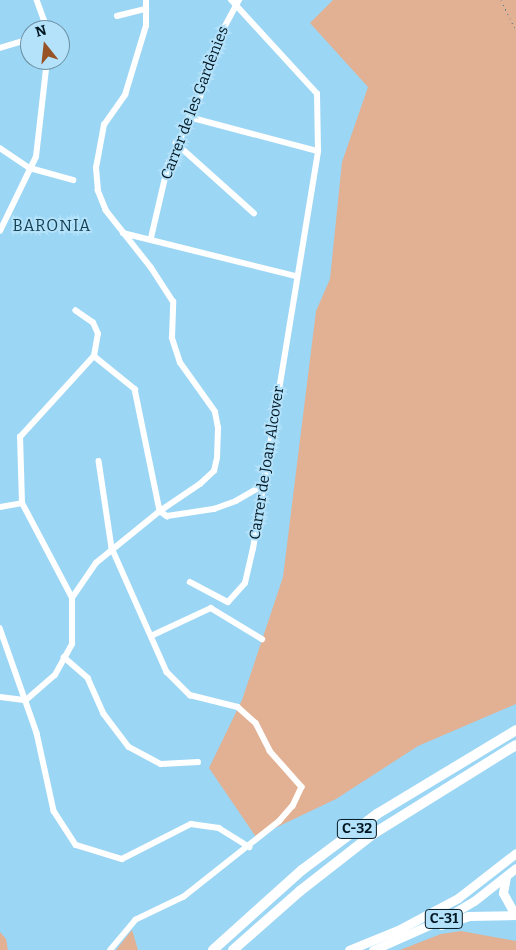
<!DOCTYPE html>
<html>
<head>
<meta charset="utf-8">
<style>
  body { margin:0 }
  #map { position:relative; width:516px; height:950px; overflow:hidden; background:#9cd6f5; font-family:Bitter,serif }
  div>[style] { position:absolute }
  .green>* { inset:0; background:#e2b092 }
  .path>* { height:1px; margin-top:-0.5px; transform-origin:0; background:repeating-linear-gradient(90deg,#51798e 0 1px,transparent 0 5px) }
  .minor>* { height:5.5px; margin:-2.75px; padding:0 2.75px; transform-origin:2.75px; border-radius:2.75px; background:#fff }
  .primary>* { height:9px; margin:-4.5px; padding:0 4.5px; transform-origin:4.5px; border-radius:4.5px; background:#fff }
  .motorway>* { height:10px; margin:-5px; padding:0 5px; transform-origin:5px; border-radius:5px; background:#fff }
  span { translate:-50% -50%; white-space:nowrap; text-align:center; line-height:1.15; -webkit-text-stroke:4px #b4e2fa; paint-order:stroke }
  .shield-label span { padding:1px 4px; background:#b4e2fa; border:1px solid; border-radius:4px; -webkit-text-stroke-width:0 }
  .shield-label { font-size:14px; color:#011722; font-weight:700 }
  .street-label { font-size:15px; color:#011722 }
  .neighbourhood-label { font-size:16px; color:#133f53; letter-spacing:1px }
  .north { position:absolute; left:20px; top:20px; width:50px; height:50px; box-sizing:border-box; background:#b4e2fa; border:1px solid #6c91a4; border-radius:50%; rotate:344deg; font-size:14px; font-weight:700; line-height:20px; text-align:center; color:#011722 }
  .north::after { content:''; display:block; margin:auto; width:18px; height:22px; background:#975225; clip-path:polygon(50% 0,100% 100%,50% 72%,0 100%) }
</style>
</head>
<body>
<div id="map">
  <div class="green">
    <i style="clip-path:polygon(333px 0,516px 0,516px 704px,418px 746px,336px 799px,256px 837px,209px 768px,242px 700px,283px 577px,316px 311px,330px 279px,342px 162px,368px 87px,310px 23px)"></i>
    <i style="clip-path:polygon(132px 930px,138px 950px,116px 950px)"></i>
    <i style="clip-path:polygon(461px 931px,516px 941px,516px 950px,400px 950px,441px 934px)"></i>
    <i style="clip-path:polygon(0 932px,6px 939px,8px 950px,0 950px)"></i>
  </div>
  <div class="path">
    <i style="left:501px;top:0;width:34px;rotate:64deg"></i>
  </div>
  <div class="minor">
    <i style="left:37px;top:0;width:32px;rotate:70deg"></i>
    <i style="left:117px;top:16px;width:30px;rotate:-14deg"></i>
    <i style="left:0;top:48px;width:31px;rotate:-17deg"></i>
    <i style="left:189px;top:117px;width:133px;rotate:14.8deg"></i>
    <i style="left:176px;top:143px;width:105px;rotate:41.9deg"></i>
    <i style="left:0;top:148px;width:36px;rotate:34deg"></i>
    <i style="left:30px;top:168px;width:45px;rotate:15.6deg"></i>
    <i style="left:0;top:231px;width:82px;rotate:-64.1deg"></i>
    <i style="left:36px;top:157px;width:98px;rotate:-83.5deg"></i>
    <i style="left:123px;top:233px;width:177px;rotate:14deg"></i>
    <i style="left:151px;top:238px;width:75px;rotate:-76.9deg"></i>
    <i style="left:168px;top:165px;width:75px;rotate:-64.8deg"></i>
    <i style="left:200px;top:97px;width:59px;rotate:-73.1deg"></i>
    <i style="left:217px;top:41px;width:47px;rotate:-61.8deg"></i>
    <i style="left:94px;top:356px;width:53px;rotate:38.8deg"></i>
    <i style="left:135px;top:389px;width:125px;rotate:78.4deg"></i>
    <i style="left:160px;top:511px;width:9px;rotate:36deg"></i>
    <i style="left:167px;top:516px;width:48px;rotate:-8.5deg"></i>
    <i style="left:214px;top:509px;width:23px;rotate:-20deg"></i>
    <i style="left:236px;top:501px;width:24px;rotate:-30deg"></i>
    <i style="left:257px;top:489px;width:10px;rotate:-53deg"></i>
    <i style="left:99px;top:461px;width:88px;rotate:81.5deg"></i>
    <i style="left:112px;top:548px;width:136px;rotate:66.1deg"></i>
    <i style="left:167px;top:672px;width:33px;rotate:45deg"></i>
    <i style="left:190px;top:695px;width:49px;rotate:14deg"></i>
    <i style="left:238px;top:707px;width:24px;rotate:42deg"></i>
    <i style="left:256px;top:723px;width:31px;rotate:63deg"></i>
    <i style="left:270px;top:751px;width:48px;rotate:48.4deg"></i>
    <i style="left:302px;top:787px;width:21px;rotate:115deg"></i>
    <i style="left:293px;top:806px;width:20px;rotate:131deg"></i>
    <i style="left:280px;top:821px;width:122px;rotate:141.6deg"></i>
    <i style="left:184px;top:897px;width:53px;rotate:154.4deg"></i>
    <i style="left:136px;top:920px;width:39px;rotate:130deg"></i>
    <i style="left:0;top:507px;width:22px;rotate:-10deg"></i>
    <i style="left:190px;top:582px;width:43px;rotate:27.8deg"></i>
    <i style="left:228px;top:602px;width:25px;rotate:-48deg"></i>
    <i style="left:245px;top:583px;width:35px;rotate:-77deg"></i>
    <i style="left:253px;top:549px;width:403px;rotate:-80.7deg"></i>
    <i style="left:318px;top:151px;width:57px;rotate:-91deg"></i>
    <i style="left:317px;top:94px;width:127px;rotate:-132.5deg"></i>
    <i style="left:72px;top:598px;width:107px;rotate:-117.8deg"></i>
    <i style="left:22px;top:503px;width:66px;rotate:-91.7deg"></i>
    <i style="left:20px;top:437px;width:110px;rotate:-47.6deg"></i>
    <i style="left:94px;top:356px;width:22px;rotate:-80deg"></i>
    <i style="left:98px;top:334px;width:12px;rotate:-114deg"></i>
    <i style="left:93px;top:323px;width:21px;rotate:-145deg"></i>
    <i style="left:0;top:628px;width:111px;rotate:70.6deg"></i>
    <i style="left:37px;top:733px;width:80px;rotate:77.7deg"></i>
    <i style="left:54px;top:811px;width:40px;rotate:57.1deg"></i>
    <i style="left:76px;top:845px;width:48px;rotate:16.9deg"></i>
    <i style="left:122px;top:859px;width:77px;rotate:-26.9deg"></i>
    <i style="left:191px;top:824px;width:28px;rotate:8deg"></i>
    <i style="left:219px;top:828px;width:36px;rotate:32deg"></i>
    <i style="left:151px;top:636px;width:66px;rotate:-25deg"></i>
    <i style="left:211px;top:608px;width:60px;rotate:31.3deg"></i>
    <i style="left:64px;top:657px;width:32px;rotate:41deg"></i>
    <i style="left:88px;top:678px;width:39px;rotate:66deg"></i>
    <i style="left:104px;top:714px;width:41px;rotate:52.9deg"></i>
    <i style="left:129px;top:747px;width:36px;rotate:28deg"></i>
    <i style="left:161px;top:764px;width:37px;rotate:-3deg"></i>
    <i style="left:0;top:697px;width:26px;rotate:7deg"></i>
    <i style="left:26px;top:700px;width:38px;rotate:-41deg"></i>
    <i style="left:55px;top:675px;width:35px;rotate:-61deg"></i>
    <i style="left:72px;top:644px;width:46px;rotate:-90deg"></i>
    <i style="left:72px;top:598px;width:42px;rotate:-55.6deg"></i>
    <i style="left:96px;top:563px;width:82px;rotate:-39.1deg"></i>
    <i style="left:160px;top:511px;width:48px;rotate:-34deg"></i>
    <i style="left:200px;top:484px;width:19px;rotate:-43deg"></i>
    <i style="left:214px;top:471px;width:13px;rotate:-77deg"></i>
    <i style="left:217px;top:458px;width:30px;rotate:-88deg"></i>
    <i style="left:218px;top:428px;width:16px;rotate:-101deg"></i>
    <i style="left:215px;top:412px;width:60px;rotate:-125.5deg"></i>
    <i style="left:180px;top:363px;width:26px;rotate:-108deg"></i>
    <i style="left:172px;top:338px;width:36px;rotate:-88deg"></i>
    <i style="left:173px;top:302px;width:40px;rotate:-122.9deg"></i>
    <i style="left:151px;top:268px;width:73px;rotate:-128.3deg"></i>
    <i style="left:106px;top:211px;width:22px;rotate:-112deg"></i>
    <i style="left:98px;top:191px;width:23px;rotate:-95deg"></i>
    <i style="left:96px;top:168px;width:44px;rotate:-79.5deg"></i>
    <i style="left:104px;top:125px;width:37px;rotate:-55deg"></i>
    <i style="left:125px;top:95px;width:72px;rotate:-73.1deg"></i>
    <i style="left:146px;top:26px;width:26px;rotate:-90deg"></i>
  </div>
  <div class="primary">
    <i style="left:506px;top:877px;width:16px;rotate:101deg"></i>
    <i style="left:503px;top:893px;width:25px;rotate:61deg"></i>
    <i style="left:441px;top:925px;width:28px;rotate:-18deg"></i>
    <i style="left:468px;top:916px;width:48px;rotate:-1.2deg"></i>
    <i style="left:349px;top:950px;width:55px;rotate:-22.4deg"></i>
    <i style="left:400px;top:929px;width:66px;rotate:-28.1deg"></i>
    <i style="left:458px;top:898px;width:73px;rotate:-37.8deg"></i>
    <i style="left:373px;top:950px;width:81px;rotate:-24deg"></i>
    <i style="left:447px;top:917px;width:31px;rotate:-31deg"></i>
    <i style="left:474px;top:901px;width:53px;rotate:-38.2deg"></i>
  </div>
  <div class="motorway">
    <i style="left:213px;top:950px;width:120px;rotate:-42deg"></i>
    <i style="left:302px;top:870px;width:94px;rotate:-36.7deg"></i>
    <i style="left:377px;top:814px;width:162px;rotate:-31.1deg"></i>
    <i style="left:233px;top:950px;width:89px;rotate:-41.4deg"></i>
    <i style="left:300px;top:891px;width:93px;rotate:-38deg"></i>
    <i style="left:373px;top:834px;width:168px;rotate:-31.9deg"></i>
  </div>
  <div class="shield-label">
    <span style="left:357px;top:829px">C-32</span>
    <span style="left:444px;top:919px">C-31</span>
  </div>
  <div class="street-label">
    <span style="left:195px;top:103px;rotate:-69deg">Carrer de les Gardènies</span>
    <span style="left:267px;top:463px;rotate:-81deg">Carrer de Joan Alcover</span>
  </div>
  <div class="neighbourhood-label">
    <span style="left:52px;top:226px">BARONIA</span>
  </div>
  <div class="north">N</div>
</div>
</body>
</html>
